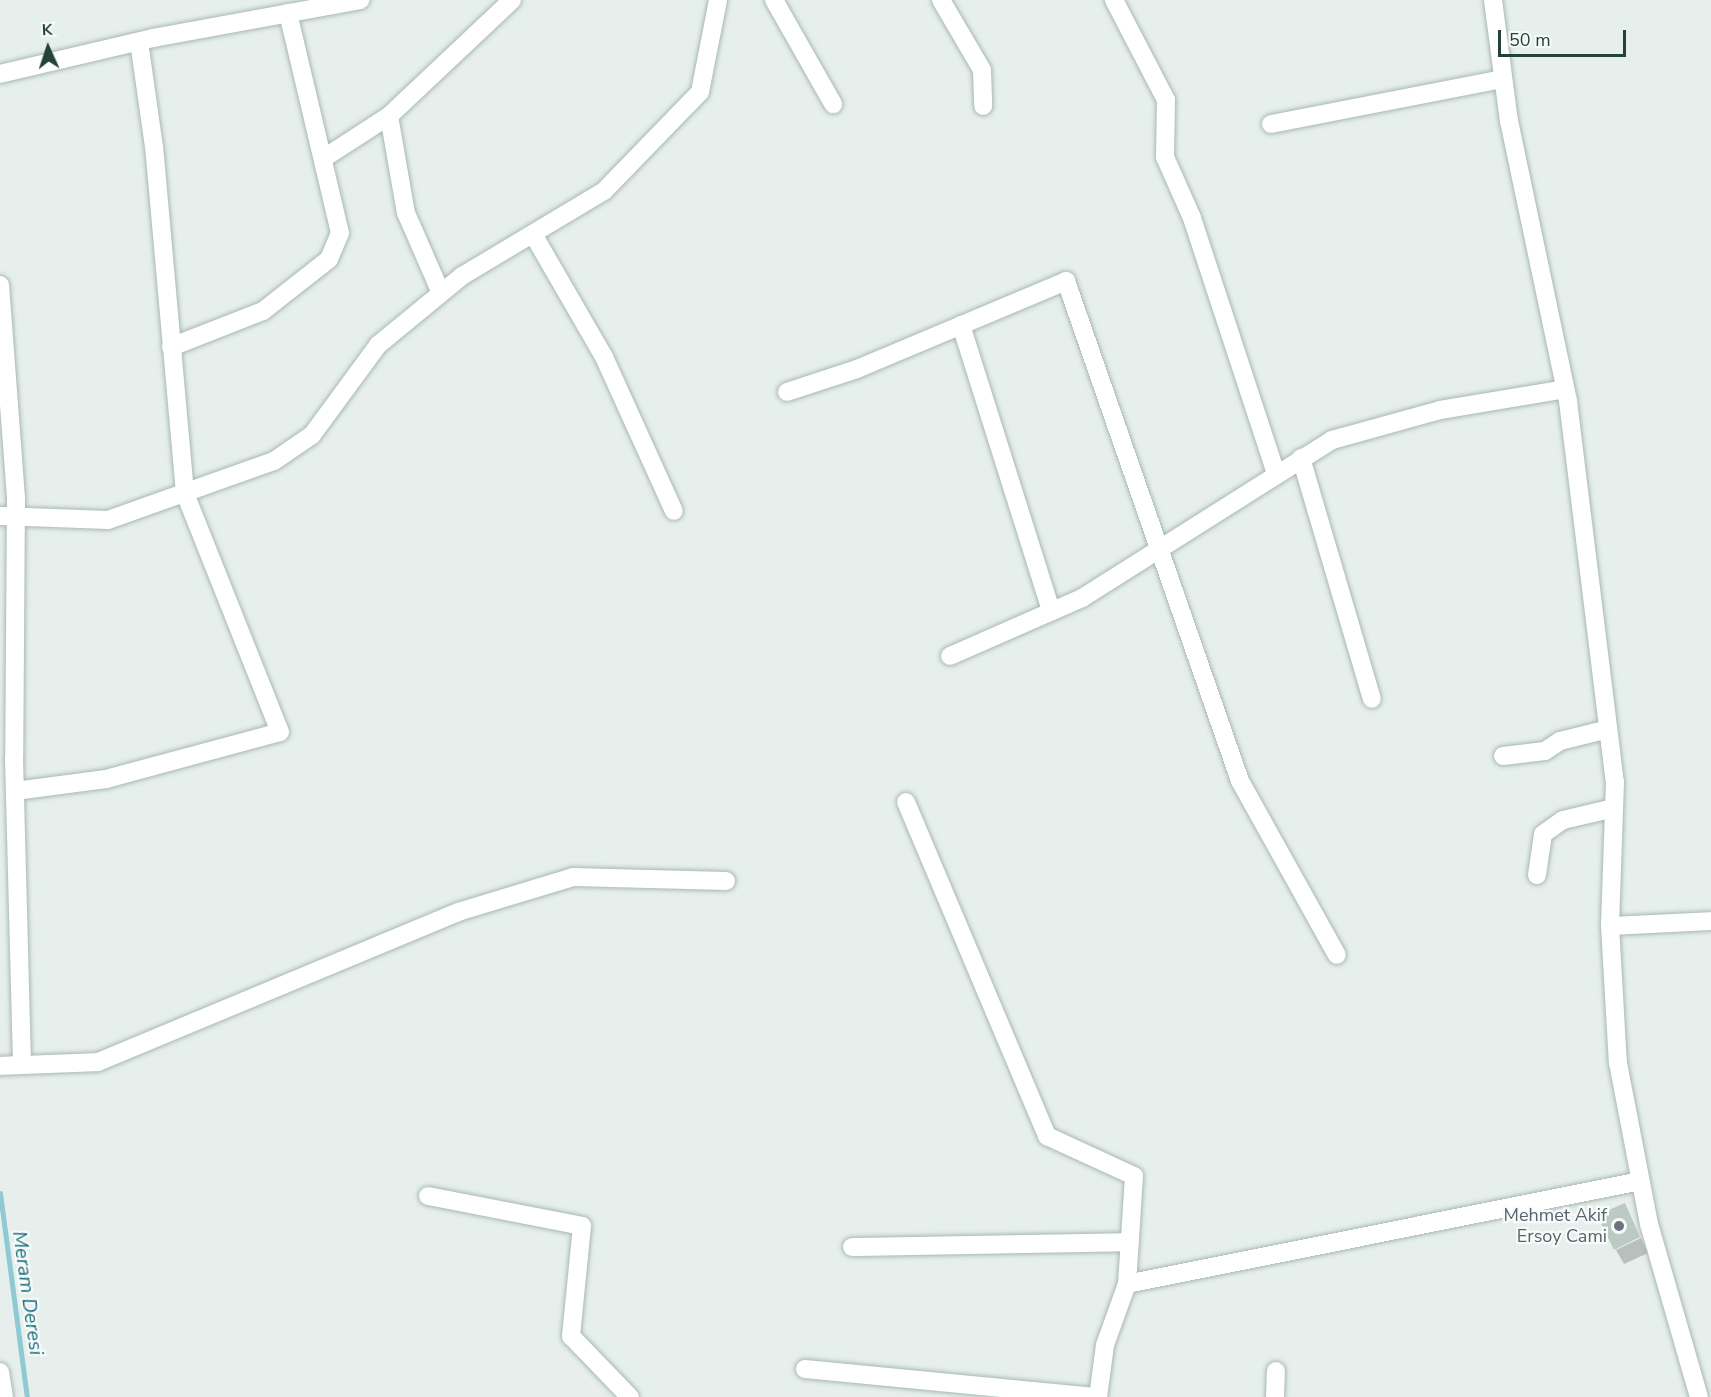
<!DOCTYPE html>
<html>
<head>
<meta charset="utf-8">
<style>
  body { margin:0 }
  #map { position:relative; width:1711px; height:1397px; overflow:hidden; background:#e6efeb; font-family:"Nunito Sans",sans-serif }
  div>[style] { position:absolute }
  .shadow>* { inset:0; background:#0003 }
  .stream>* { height:5px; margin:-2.5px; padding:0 2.5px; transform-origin:2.5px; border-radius:2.5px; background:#8ec9d4 }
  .building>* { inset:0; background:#bbcac4 }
  .roads { filter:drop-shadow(0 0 2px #a8b8b2) drop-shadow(0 0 2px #a8b8b2) }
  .street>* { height:18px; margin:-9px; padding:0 9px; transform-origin:9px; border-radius:9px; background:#fff }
  .secondary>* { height:18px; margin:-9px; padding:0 9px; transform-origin:9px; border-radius:9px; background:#fff }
  .dots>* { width:16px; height:16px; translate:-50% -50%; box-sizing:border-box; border:3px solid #f7fbf9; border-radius:50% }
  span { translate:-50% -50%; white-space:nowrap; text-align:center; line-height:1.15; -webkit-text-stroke:4.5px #f7fbf9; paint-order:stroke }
  .worship-label { font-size:18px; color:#5b616d }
  .right { translate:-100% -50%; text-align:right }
  .water-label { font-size:20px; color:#1c6f80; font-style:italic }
  .north { position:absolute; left:18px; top:18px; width:60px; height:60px; -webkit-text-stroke:4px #f7fbf9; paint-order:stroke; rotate:357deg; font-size:16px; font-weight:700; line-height:24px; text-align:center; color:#24423a }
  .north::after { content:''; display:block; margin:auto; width:21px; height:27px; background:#24423a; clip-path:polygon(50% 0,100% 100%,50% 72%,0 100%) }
  .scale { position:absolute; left:1498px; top:30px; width:128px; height:27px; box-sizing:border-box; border:3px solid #24423a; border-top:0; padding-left:8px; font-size:18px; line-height:21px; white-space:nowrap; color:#24423a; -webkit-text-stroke:4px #f7fbf9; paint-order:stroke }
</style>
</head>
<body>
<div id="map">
  <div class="shadow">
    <i style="clip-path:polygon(1641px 1238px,1648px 1253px,1624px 1264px,1616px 1250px)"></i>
  </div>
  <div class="stream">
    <i style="left:0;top:1193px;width:206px;rotate:82.5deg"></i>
  </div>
  <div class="building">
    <i style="clip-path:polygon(1625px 1203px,1640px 1237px,1614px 1250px,1597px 1215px)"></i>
  </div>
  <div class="roads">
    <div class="street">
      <i style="left:774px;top:0;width:120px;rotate:60.4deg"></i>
      <i style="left:941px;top:0;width:81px;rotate:59.6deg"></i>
      <i style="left:982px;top:70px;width:36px;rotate:88deg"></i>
      <i style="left:1114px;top:0;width:113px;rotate:62.5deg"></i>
      <i style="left:1166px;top:100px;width:57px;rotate:91deg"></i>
      <i style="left:1165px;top:157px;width:67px;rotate:66.1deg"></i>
      <i style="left:1192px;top:218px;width:268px;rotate:71.8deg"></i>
      <i style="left:0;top:74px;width:157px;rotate:-13.2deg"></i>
      <i style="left:153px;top:38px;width:211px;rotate:-10.4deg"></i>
      <i style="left:389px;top:116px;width:98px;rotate:80.1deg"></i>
      <i style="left:406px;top:213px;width:87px;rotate:66.4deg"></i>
      <i style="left:1271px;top:124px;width:236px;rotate:-11deg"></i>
      <i style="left:324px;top:158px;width:77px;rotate:-32.9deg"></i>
      <i style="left:389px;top:116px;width:169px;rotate:-43.3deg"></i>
      <i style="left:533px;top:234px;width:142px;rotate:60deg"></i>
      <i style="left:604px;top:357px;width:169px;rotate:65.6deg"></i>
      <i style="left:0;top:285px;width:214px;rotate:85.7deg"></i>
      <i style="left:16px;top:498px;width:260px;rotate:90.4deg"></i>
      <i style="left:14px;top:758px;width:307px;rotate:88.5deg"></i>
      <i style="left:961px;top:325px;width:300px;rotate:72.5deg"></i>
      <i style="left:171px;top:347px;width:99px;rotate:-21.4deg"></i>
      <i style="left:263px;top:311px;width:84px;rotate:-38.2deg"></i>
      <i style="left:329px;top:259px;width:28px;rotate:-67deg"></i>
      <i style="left:340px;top:233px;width:226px;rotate:-103.3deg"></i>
      <i style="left:787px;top:392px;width:74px;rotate:-18.2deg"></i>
      <i style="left:857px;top:369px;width:227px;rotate:-22.8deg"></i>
      <i style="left:1066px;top:281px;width:529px;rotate:70.81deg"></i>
      <i style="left:1240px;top:781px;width:199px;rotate:60.9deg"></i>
      <i style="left:1301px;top:458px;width:251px;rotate:73.6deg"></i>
      <i style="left:0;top:516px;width:108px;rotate:2.1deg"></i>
      <i style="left:108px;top:520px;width:176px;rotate:-19.6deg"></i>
      <i style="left:274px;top:461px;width:46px;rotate:-34.4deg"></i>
      <i style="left:312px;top:435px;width:112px;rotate:-53.7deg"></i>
      <i style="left:378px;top:345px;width:109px;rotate:-39.4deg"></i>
      <i style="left:462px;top:276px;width:165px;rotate:-30.9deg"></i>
      <i style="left:604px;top:191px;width:138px;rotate:-45.9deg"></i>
      <i style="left:700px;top:92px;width:94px;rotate:-78.9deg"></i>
      <i style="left:950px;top:656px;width:144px;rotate:-23.7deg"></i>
      <i style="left:1082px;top:598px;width:296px;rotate:-32.3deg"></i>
      <i style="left:1332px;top:440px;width:112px;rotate:-15.5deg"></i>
      <i style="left:1440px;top:410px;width:127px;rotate:-9.5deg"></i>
      <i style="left:1503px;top:756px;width:42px;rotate:-6.8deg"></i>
      <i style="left:1545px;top:751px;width:18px;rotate:-34deg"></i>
      <i style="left:1560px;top:741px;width:49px;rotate:-14deg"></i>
      <i style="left:15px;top:791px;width:92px;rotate:-7.5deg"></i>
      <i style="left:106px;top:779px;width:180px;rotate:-15.1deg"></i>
      <i style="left:280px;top:732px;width:257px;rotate:-111.7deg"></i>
      <i style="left:185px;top:493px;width:347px;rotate:-95.1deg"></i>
      <i style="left:154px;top:147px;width:106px;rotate:-98.1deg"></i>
      <i style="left:906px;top:802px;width:363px;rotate:67.1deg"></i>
      <i style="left:1047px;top:1136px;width:96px;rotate:24.7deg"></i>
      <i style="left:1134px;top:1176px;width:108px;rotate:93.7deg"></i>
      <i style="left:1537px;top:875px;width:41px;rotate:-81.7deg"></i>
      <i style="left:1543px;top:834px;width:24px;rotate:-35deg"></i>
      <i style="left:1563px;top:820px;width:52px;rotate:-13.2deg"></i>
      <i style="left:1610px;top:926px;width:101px;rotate:-2.8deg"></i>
      <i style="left:0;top:1066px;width:98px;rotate:-2.3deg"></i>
      <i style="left:98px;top:1062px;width:390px;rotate:-22.6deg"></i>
      <i style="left:458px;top:912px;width:120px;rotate:-16.9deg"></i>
      <i style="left:573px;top:877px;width:153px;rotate:1.5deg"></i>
      <i style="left:428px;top:1196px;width:157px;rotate:11deg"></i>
      <i style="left:582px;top:1226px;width:111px;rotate:95.7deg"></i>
      <i style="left:571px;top:1336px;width:85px;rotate:46deg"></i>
      <i style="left:852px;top:1247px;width:278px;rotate:-1deg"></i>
      <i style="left:805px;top:1369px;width:294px;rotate:5.5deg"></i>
      <i style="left:1098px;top:1397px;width:52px;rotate:-82.3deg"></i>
      <i style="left:1105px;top:1345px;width:65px;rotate:-70.2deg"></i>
      <i style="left:1127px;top:1284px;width:523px;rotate:-11.35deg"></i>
      <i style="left:1275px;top:1397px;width:26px;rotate:-88deg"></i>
    </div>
    <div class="secondary">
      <i style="left:1493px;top:0;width:122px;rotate:82.5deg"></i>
      <i style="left:1509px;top:121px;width:286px;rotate:78.1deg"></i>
      <i style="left:1568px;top:401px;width:384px;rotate:83deg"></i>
      <i style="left:1615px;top:782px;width:144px;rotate:92deg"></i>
      <i style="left:1610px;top:926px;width:137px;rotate:86.7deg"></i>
      <i style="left:1618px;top:1063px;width:164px;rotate:79.1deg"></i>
      <i style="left:1649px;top:1224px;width:180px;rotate:73.9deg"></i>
      <i style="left:0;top:1372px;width:25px;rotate:81deg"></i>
    </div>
  </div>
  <div class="dots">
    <i style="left:1619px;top:1226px;background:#6b7280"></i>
  </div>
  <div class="worship-label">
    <span class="right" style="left:1607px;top:1226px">Mehmet Akif<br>Ersoy Cami</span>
  </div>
  <div class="water-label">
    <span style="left:28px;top:1293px;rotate:82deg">Meram Deresi</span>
  </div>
  <div class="north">K</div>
  <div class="scale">50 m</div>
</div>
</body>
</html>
